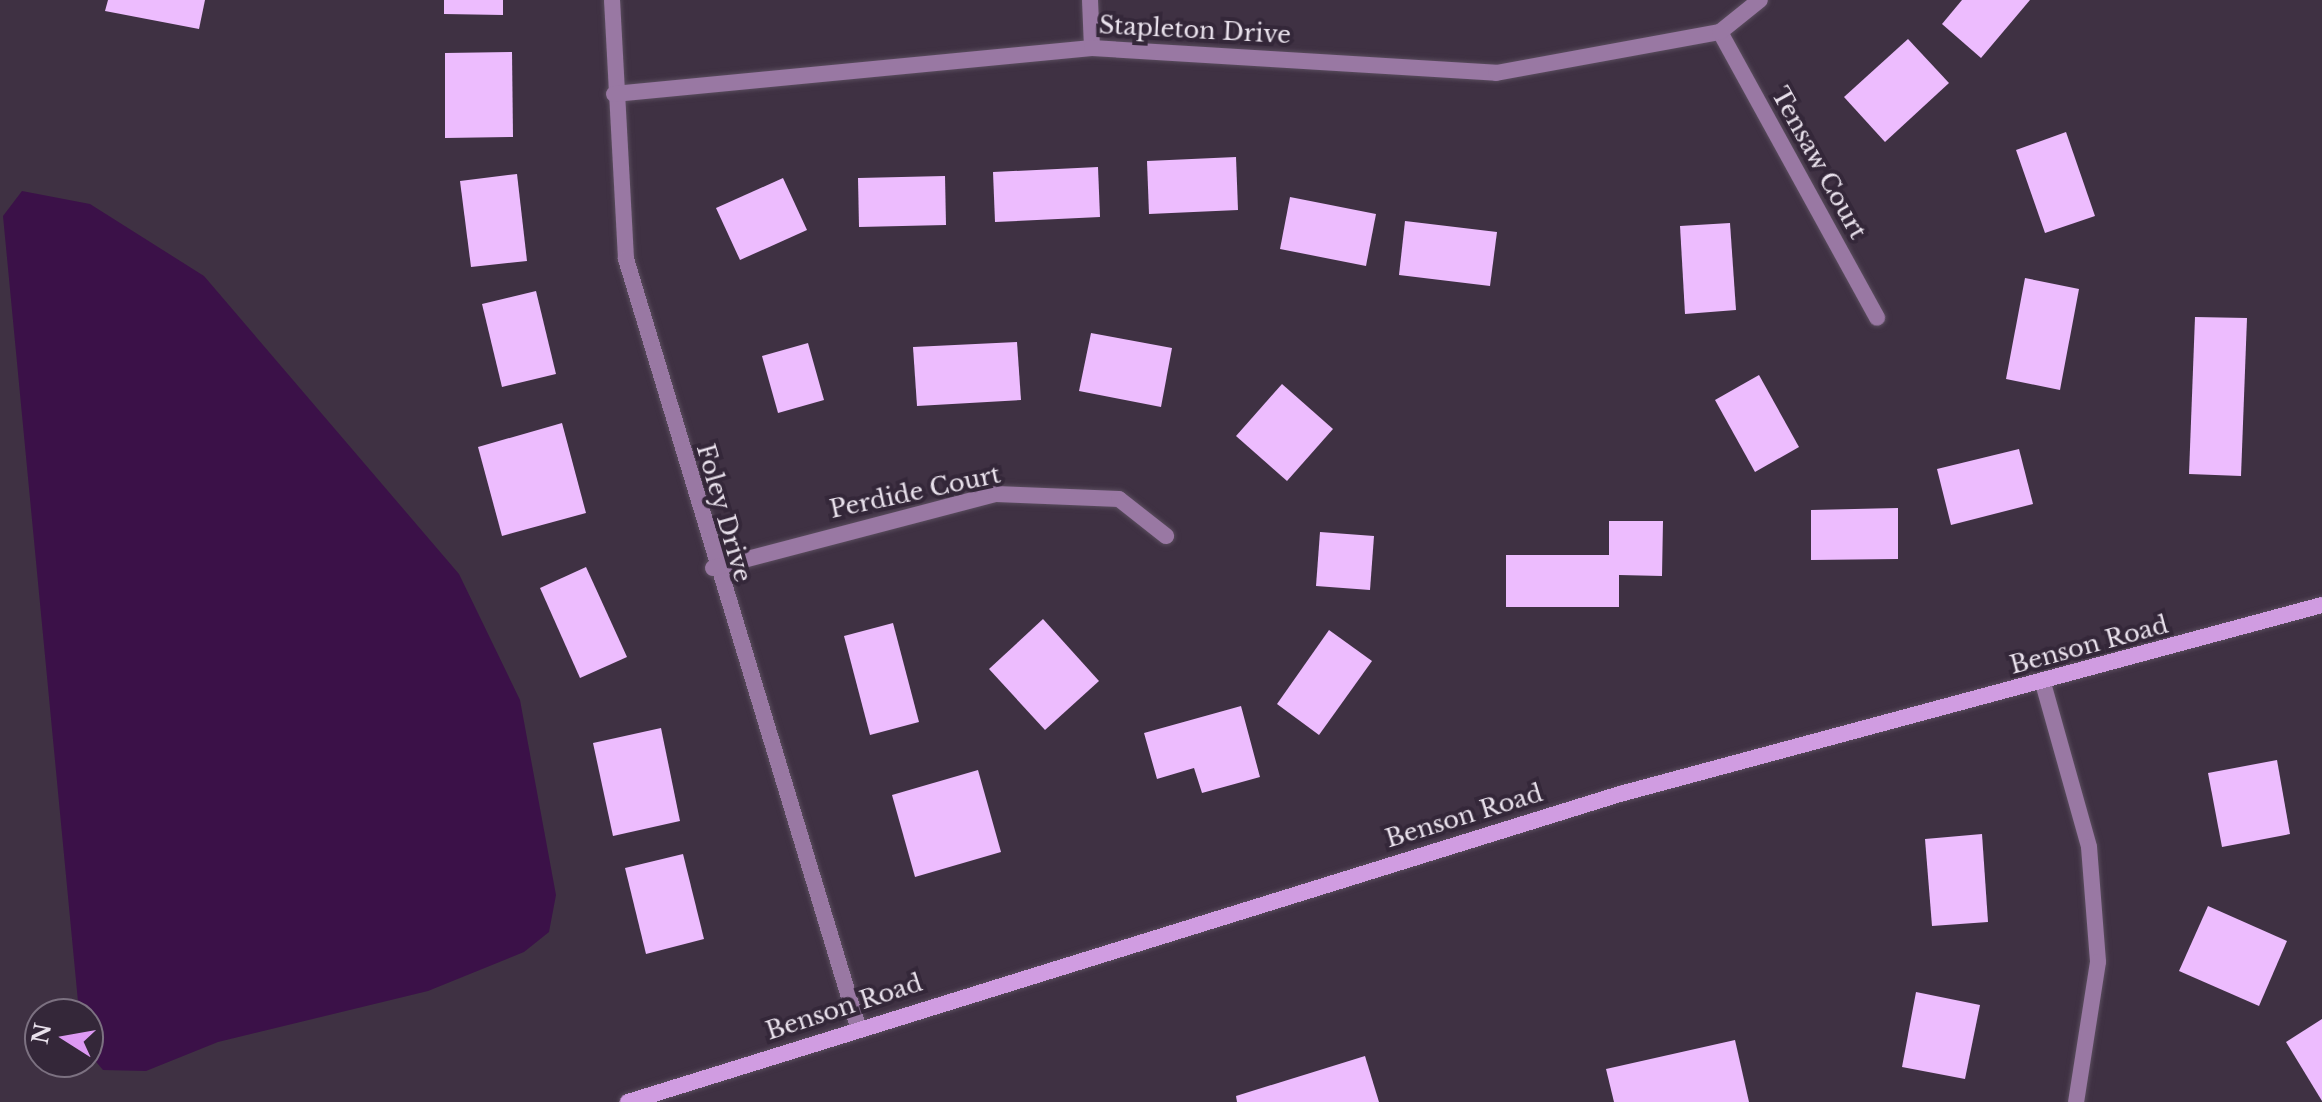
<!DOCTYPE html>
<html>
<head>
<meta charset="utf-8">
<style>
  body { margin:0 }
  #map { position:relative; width:2322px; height:1102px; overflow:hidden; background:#3f3143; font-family:"Libre Baskerville",serif }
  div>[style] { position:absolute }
  .water>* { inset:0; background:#3b1148 }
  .building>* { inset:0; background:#edbcfe }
  .roads { filter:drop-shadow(0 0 2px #5a4d5e) drop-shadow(0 0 2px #5a4d5e) }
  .minor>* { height:16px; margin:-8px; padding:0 8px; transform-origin:8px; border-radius:8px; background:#9978a3 }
  .secondary>* { height:16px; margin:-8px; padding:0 8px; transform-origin:8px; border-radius:8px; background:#d09ce1 }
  span { translate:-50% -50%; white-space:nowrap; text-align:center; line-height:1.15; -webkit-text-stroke:8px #342739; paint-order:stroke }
  .street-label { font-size:24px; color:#e9e1ec }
  .north { position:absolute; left:24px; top:998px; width:80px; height:80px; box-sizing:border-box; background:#342739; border:2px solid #7c7181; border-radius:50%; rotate:281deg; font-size:22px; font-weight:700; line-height:32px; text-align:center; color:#e9e1ec }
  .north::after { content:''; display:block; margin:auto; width:28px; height:36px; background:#dd99f3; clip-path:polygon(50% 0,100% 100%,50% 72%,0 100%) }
</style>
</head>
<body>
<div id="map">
  <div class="water">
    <i style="clip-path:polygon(22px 191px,90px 204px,204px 276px,459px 574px,520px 700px,556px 895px,549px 932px,524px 952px,428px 991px,218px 1042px,146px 1071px,103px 1070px,92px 1057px,88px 1014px,79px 1012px,3px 216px)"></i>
  </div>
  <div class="building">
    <i style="clip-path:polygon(108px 0,205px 0,199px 29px,105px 11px)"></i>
    <i style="clip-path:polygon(444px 0,503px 0,503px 15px,444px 14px)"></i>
    <i style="clip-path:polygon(1962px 0,2030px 0,1981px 58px,1942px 24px)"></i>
    <i style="clip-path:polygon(1908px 39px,1949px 83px,1885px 142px,1844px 97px)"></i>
    <i style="clip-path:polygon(512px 52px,513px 137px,445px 138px,445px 53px)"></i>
    <i style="clip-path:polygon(2066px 132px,2095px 216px,2045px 233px,2016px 150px)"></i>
    <i style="clip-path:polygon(1236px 157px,1238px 210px,1149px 214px,1147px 161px)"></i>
    <i style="clip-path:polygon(1098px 167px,1100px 217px,995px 222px,993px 172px)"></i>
    <i style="clip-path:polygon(517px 174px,527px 261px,471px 267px,460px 181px)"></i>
    <i style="clip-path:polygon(945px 176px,946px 225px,859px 227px,858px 178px)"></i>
    <i style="clip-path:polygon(783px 178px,807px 230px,740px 260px,716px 208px)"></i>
    <i style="clip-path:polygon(1290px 197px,1376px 214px,1366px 266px,1280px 249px)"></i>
    <i style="clip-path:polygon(1405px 221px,1497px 232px,1490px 286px,1399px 275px)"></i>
    <i style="clip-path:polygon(1730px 223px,1736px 310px,1685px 314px,1680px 226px)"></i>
    <i style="clip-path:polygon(2025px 278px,2079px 289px,2060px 390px,2006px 379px)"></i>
    <i style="clip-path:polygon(536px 291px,556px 374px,502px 387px,482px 304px)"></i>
    <i style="clip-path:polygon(2195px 317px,2247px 318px,2241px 476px,2189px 474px)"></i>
    <i style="clip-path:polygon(1091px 333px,1172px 348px,1161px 407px,1079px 391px)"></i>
    <i style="clip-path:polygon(1017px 342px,1021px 400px,917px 406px,913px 347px)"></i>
    <i style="clip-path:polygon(808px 343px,824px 400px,778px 413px,762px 356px)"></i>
    <i style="clip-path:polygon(1759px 375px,1799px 447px,1755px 472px,1715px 400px)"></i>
    <i style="clip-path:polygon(1282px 384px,1333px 429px,1287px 481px,1236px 436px)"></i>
    <i style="clip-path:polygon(562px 423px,586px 513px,502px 536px,478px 447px)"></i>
    <i style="clip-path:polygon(2019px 449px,2033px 504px,1951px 525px,1937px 469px)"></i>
    <i style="clip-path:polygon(1898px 508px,1898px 559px,1811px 560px,1811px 510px)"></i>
    <i style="clip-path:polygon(1609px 521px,1663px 521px,1662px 576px,1619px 575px,1619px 607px,1506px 607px,1506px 555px,1609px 555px)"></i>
    <i style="clip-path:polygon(1320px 532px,1374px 536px,1370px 590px,1316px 586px)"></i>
    <i style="clip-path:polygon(586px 567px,627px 657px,580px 678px,540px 588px)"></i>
    <i style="clip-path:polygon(1043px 619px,1099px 681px,1045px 730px,989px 669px)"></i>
    <i style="clip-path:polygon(893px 623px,919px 722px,870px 735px,844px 636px)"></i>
    <i style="clip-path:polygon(1329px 630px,1372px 661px,1319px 735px,1277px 704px)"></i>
    <i style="clip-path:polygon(1241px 706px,1260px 777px,1202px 793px,1194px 768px,1157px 779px,1144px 733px)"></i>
    <i style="clip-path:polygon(661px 728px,680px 821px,613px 836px,593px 743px)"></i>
    <i style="clip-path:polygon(2277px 760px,2290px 834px,2222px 847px,2208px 773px)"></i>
    <i style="clip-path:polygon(978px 770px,1001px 852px,915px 877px,892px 795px)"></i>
    <i style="clip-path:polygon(1982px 834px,1988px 922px,1932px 926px,1925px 839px)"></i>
    <i style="clip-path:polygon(683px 854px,704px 939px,646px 954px,625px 868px)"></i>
    <i style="clip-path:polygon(2208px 906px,2287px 941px,2259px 1006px,2179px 971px)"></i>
    <i style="clip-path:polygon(1916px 992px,1980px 1005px,1965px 1079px,1902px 1067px)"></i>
    <i style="clip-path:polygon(2322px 1019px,2322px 1101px,2286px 1042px)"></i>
    <i style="clip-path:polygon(1735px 1040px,1749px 1102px,1614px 1102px,1606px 1069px)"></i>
    <i style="clip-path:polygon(1365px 1056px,1379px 1102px,1237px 1102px,1236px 1096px)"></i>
  </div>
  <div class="roads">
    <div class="minor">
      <i style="left:612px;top:0;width:259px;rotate:86.9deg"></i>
      <i style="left:626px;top:259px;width:802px;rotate:73.19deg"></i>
      <i style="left:1090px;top:0;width:48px;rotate:87.6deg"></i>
      <i style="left:1720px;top:32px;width:326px;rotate:61.2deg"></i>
      <i style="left:614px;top:94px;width:480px;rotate:-5.5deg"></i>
      <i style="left:1092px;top:48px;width:405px;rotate:3.5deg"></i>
      <i style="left:1496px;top:73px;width:228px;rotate:-10.4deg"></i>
      <i style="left:1720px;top:32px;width:51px;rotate:-38.7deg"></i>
      <i style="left:713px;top:568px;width:293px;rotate:-14.7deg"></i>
      <i style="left:996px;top:494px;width:123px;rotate:2.3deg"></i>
      <i style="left:1119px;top:499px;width:60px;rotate:38.2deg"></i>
      <i style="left:2043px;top:683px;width:170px;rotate:74.3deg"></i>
      <i style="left:2089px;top:847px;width:115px;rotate:85.5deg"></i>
      <i style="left:2098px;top:962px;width:142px;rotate:98.9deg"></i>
    </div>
    <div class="secondary">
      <i style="left:628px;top:1102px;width:1039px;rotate:-17.25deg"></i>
      <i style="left:1620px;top:794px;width:727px;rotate:-15.07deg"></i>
    </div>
  </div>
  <div class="street-label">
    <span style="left:1195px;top:30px;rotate:3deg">Stapleton Drive</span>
    <span style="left:1819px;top:163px;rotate:61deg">Tensaw Court</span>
    <span style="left:915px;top:492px;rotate:-12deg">Perdide Court</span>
    <span style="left:724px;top:513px;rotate:74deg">Foley Drive</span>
    <span style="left:2089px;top:645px;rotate:-15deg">Benson Road</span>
    <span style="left:1464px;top:816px;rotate:-17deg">Benson Road</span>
    <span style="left:844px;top:1007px;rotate:-18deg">Benson Road</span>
  </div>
  <div class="north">N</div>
</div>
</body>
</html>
